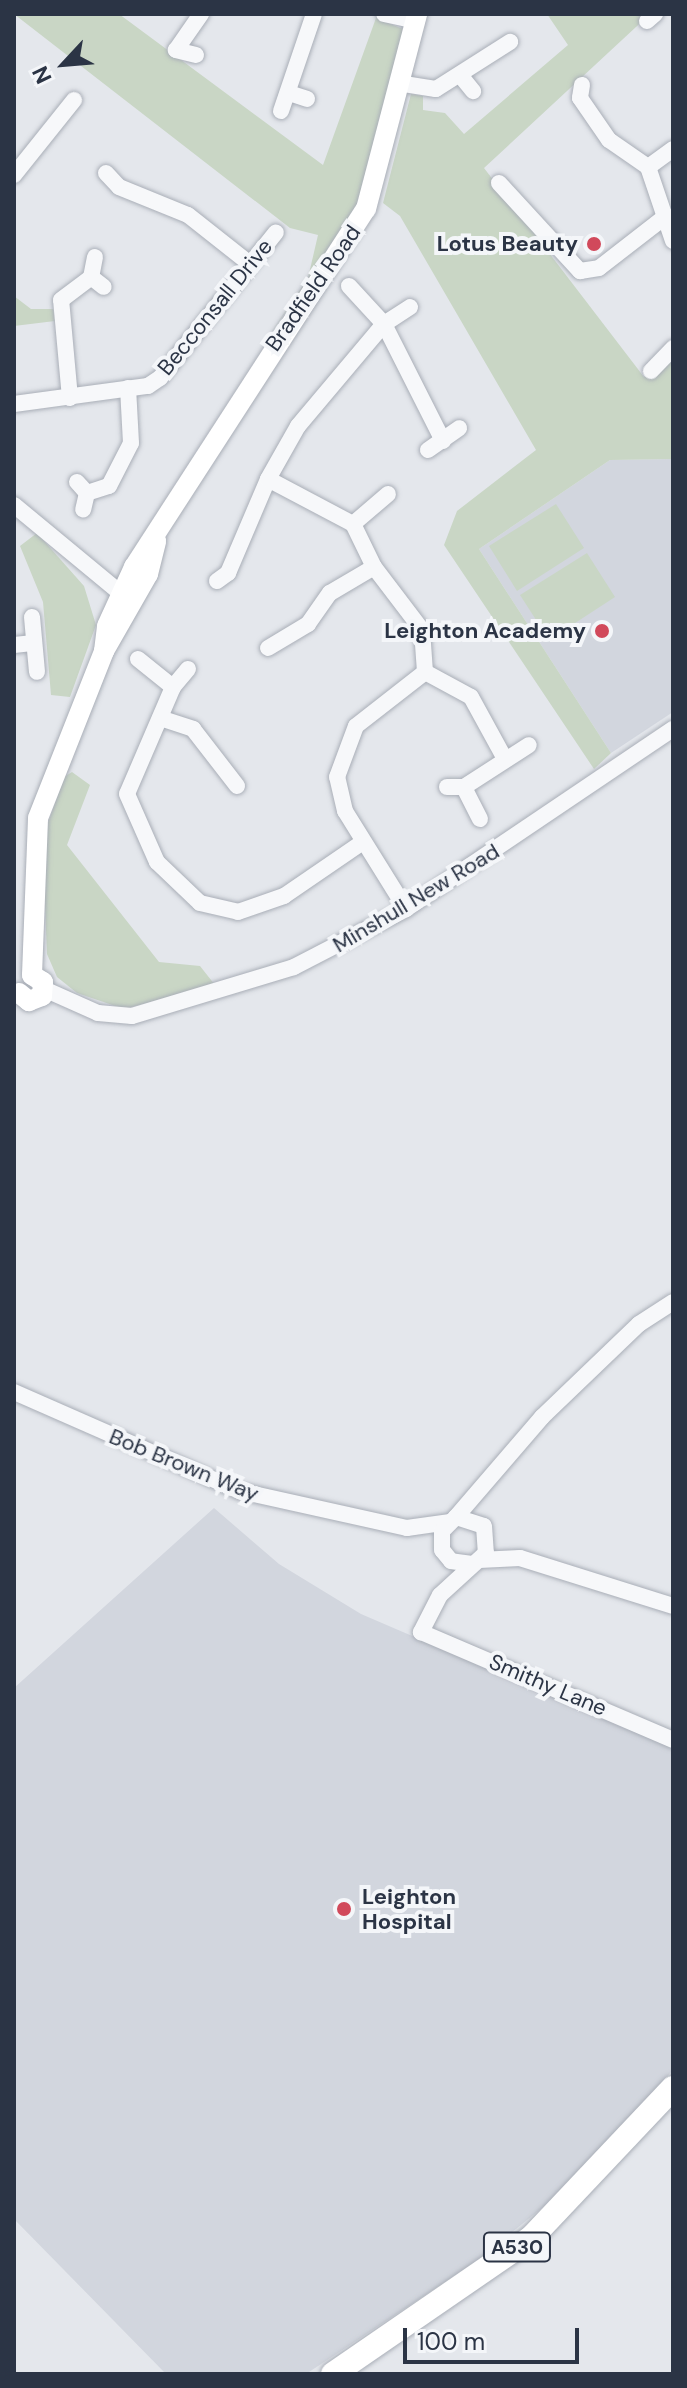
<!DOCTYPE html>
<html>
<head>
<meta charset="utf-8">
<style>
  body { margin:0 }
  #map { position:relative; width:687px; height:2388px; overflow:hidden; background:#e4e7ec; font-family:"DM Sans",sans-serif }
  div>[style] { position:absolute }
  .built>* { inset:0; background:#d2d6de }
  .green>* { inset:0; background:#c9d6c5 }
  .roads { filter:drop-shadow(0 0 2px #a9aeb7) drop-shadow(0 0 2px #a9aeb7) }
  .minor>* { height:16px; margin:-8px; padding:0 8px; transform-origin:8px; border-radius:8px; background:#f7f8fa }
  .major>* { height:20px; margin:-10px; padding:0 10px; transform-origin:10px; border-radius:10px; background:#fff }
  .highway>* { height:24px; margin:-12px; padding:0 12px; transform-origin:12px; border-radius:12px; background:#fff }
  .dots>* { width:22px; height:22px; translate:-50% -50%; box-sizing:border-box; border:4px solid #f4f6f9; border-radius:50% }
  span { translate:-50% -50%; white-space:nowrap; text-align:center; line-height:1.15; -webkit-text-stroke:8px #f4f6f9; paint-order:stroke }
  .shield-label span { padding:2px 6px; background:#f4f6f9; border:2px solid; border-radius:6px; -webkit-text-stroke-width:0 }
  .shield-label { font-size:20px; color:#2b3445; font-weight:700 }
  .poi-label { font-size:22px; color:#2b3445; font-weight:700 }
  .right { translate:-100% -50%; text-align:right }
  .left { translate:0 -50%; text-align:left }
  .street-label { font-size:22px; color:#2b3445 }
  .frame { position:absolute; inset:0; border:16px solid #2b3445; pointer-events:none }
  .north { position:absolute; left:24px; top:24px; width:80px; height:80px; -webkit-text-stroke:6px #f4f6f9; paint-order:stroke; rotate:244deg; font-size:22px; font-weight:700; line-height:32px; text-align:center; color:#2b3445 }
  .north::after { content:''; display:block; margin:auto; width:28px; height:36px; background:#2b3445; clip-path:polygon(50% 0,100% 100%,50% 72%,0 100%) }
  .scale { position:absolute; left:403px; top:2328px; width:176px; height:36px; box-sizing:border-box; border:4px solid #2b3445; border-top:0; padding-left:10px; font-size:24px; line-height:28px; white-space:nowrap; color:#2b3445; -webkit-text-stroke:6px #f4f6f9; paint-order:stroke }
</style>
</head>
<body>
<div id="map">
  <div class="built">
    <i style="clip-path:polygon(673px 459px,673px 712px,611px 753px,479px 549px,610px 460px)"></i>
    <i style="clip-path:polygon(214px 1508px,279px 1564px,361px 1614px,673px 1748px,673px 2070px,554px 2198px,478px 2260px,306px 2374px,166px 2374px,14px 2219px,14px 1688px)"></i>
  </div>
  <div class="green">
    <i style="clip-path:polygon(14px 14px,119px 14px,323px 165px,376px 18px,403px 29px,357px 210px,268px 337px,308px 278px,318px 235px,290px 228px)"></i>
    <i style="clip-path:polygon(547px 14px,650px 14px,484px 168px,644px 377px,673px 351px,673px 459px,610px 460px,479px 549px,611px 753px,594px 769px,444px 545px,457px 511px,536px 450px,400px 216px,383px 203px,411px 94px,423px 96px,423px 110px,445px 113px,464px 134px,568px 45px)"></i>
    <i style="clip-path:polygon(14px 296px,31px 309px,53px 309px,55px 321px,14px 326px)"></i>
    <i style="clip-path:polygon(556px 504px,584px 548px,517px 591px,489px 546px)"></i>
    <i style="clip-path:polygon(37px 533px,84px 586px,96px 625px,70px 697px,51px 695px,43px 602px,20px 546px)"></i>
    <i style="clip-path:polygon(587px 553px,615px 597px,549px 640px,520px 595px)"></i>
    <i style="clip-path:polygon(72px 772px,90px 785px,67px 845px,159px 962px,200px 966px,215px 985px,124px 1009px,77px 993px,57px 977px,47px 954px,43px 858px,48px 823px,64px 777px)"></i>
  </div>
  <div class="roads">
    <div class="minor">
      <i style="left:384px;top:14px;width:33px;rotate:12deg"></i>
      <i style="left:647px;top:21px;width:11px;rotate:-41deg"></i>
      <i style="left:196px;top:55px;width:21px;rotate:-166deg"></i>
      <i style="left:176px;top:50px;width:44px;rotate:-55.2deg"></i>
      <i style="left:460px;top:75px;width:21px;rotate:51deg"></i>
      <i style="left:404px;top:84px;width:32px;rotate:9deg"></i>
      <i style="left:436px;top:89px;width:88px;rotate:-32.4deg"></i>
      <i style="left:582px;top:85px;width:13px;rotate:99deg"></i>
      <i style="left:580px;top:98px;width:51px;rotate:55.4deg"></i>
      <i style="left:609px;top:140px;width:47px;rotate:34.7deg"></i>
      <i style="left:289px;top:93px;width:19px;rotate:18deg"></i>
      <i style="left:281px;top:111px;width:102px;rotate:-71.2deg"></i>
      <i style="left:673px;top:149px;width:31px;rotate:144deg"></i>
      <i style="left:648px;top:167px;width:78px;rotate:71.3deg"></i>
      <i style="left:106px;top:173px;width:19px;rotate:47deg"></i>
      <i style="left:119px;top:187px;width:74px;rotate:22.1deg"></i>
      <i style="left:188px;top:215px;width:79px;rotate:38.3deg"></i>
      <i style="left:14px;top:175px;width:96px;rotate:-51.3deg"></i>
      <i style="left:499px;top:183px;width:120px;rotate:47.4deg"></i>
      <i style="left:580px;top:271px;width:19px;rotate:-9deg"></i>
      <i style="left:599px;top:268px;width:85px;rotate:-37.8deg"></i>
      <i style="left:95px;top:257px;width:20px;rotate:101deg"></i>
      <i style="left:91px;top:277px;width:16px;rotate:38deg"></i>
      <i style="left:349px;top:286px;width:52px;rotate:47.4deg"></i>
      <i style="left:384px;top:324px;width:131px;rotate:63.2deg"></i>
      <i style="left:651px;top:371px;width:32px;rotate:-46deg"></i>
      <i style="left:70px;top:398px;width:98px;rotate:-95.2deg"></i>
      <i style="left:61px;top:300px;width:38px;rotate:-37deg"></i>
      <i style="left:14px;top:404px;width:135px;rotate:-7.7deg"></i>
      <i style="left:148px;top:386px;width:14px;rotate:-34deg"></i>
      <i style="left:160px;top:378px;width:186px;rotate:-51.5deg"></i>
      <i style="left:428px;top:450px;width:38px;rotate:-35deg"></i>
      <i style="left:77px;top:482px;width:15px;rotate:48deg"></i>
      <i style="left:87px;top:493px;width:17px;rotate:103deg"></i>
      <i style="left:87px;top:493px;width:23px;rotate:-18deg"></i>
      <i style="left:109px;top:486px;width:48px;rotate:-62.9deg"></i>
      <i style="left:131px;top:443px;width:55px;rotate:-93.1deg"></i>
      <i style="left:14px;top:505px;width:151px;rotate:39.6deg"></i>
      <i style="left:353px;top:524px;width:46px;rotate:-40.6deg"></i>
      <i style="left:217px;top:581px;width:14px;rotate:-36deg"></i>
      <i style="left:228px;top:573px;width:102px;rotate:-66.9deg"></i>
      <i style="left:32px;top:617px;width:55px;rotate:84.8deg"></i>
      <i style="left:14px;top:645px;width:20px;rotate:-6deg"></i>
      <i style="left:268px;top:648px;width:47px;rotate:-31deg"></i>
      <i style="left:308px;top:624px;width:38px;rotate:-55deg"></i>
      <i style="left:330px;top:593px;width:51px;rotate:-30.6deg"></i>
      <i style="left:138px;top:659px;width:45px;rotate:38.7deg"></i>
      <i style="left:188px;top:669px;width:23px;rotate:130deg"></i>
      <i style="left:173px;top:687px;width:116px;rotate:113.3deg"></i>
      <i style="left:127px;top:794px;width:74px;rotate:66.2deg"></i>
      <i style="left:157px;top:862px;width:59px;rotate:43.6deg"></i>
      <i style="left:200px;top:903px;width:39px;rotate:13deg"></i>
      <i style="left:238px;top:912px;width:49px;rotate:-19.2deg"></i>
      <i style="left:284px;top:896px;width:96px;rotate:-34.4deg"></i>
      <i style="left:425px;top:672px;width:52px;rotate:28.5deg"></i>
      <i style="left:471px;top:697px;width:71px;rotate:61.3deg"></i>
      <i style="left:160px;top:718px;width:35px;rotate:18deg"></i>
      <i style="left:193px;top:729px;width:72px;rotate:52.3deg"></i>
      <i style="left:447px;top:787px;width:17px"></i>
      <i style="left:480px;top:819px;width:36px;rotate:-117deg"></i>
      <i style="left:464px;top:787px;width:77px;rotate:-32.9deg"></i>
      <i style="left:406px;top:909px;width:115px;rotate:-121.9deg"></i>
      <i style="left:345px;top:811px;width:35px;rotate:-103deg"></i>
      <i style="left:337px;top:777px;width:54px;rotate:-69.6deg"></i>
      <i style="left:356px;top:726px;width:88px;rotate:-38deg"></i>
      <i style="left:425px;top:672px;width:42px;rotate:-94.1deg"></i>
      <i style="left:422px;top:630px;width:79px;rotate:-127.3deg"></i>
      <i style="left:374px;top:567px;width:48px;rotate:-116deg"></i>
      <i style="left:353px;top:524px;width:96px;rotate:-152.1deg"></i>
      <i style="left:268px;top:479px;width:61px;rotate:-60.5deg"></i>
      <i style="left:298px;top:426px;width:133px;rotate:-49.9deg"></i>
      <i style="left:384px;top:324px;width:31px;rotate:-33deg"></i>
      <i style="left:44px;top:989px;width:59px;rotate:24deg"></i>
      <i style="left:98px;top:1013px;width:34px;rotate:5deg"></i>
      <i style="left:132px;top:1016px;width:169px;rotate:-16.8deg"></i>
      <i style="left:294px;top:967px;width:126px;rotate:-27.4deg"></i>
      <i style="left:406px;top:909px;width:322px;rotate:-34deg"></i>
      <i style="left:14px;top:1392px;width:247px;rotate:23.7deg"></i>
      <i style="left:240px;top:1491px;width:171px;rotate:12.5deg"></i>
      <i style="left:407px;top:1528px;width:42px;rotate:-8.1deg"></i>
      <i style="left:456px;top:1517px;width:132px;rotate:-49.3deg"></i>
      <i style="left:542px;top:1417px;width:134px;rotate:-43.8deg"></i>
      <i style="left:639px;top:1324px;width:40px;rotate:-32.9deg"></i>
      <i style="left:479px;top:1560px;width:41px;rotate:-2.8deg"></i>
      <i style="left:520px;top:1558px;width:160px;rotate:17.4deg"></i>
      <i style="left:472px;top:1564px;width:21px;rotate:-172deg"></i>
      <i style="left:451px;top:1561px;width:14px;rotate:-129deg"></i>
      <i style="left:442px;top:1550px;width:19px;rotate:-90deg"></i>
      <i style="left:442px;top:1531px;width:20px;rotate:-45deg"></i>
      <i style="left:456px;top:1517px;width:29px;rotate:18deg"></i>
      <i style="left:484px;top:1526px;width:27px;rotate:86deg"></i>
      <i style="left:486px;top:1553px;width:62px;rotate:137.6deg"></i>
      <i style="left:440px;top:1595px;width:42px;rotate:117.2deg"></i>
      <i style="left:421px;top:1632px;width:274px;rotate:23.2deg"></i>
    </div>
    <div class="major">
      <i style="left:104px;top:651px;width:89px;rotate:-60.3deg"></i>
      <i style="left:148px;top:574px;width:34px;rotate:-76deg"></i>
      <i style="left:32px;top:975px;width:157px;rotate:-87.8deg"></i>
      <i style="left:38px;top:818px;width:180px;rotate:-68.4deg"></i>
      <i style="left:104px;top:651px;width:25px;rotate:-83deg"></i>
      <i style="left:107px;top:626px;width:65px;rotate:-65.4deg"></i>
      <i style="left:134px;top:567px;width:427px;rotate:-57.1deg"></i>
      <i style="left:366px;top:209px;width:202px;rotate:-75.3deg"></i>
      <i style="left:19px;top:993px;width:13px;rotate:39deg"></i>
      <i style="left:29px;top:1001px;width:14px;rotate:-21deg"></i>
      <i style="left:42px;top:996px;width:14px;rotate:-86deg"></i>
      <i style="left:43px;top:982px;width:13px;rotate:-148deg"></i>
    </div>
    <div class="highway">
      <i style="left:333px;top:2374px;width:242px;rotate:-34.5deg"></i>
      <i style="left:532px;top:2237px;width:205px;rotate:-46.6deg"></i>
    </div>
  </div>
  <div class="dots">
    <i style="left:594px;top:244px;background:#d1495b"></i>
    <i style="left:602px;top:631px;background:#d1495b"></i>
    <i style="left:344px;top:1909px;background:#d1495b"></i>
  </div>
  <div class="shield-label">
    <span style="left:517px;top:2247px">A530</span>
  </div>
  <div class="poi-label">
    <span class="right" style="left:578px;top:244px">Lotus Beauty</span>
    <span class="right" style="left:586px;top:631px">Leighton Academy</span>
    <span class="left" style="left:362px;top:1909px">Leighton<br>Hospital</span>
  </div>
  <div class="street-label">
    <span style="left:313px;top:288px;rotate:-55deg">Bradfield Road</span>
    <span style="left:215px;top:307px;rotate:-51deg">Becconsall Drive</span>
    <span style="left:416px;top:898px;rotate:-31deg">Minshull New Road</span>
    <span style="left:184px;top:1465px;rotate:22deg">Bob Brown Way</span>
    <span style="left:548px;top:1685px;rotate:23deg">Smithy Lane</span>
  </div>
  <div class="frame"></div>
  <div class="north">N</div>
  <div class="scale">100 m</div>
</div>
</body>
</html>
